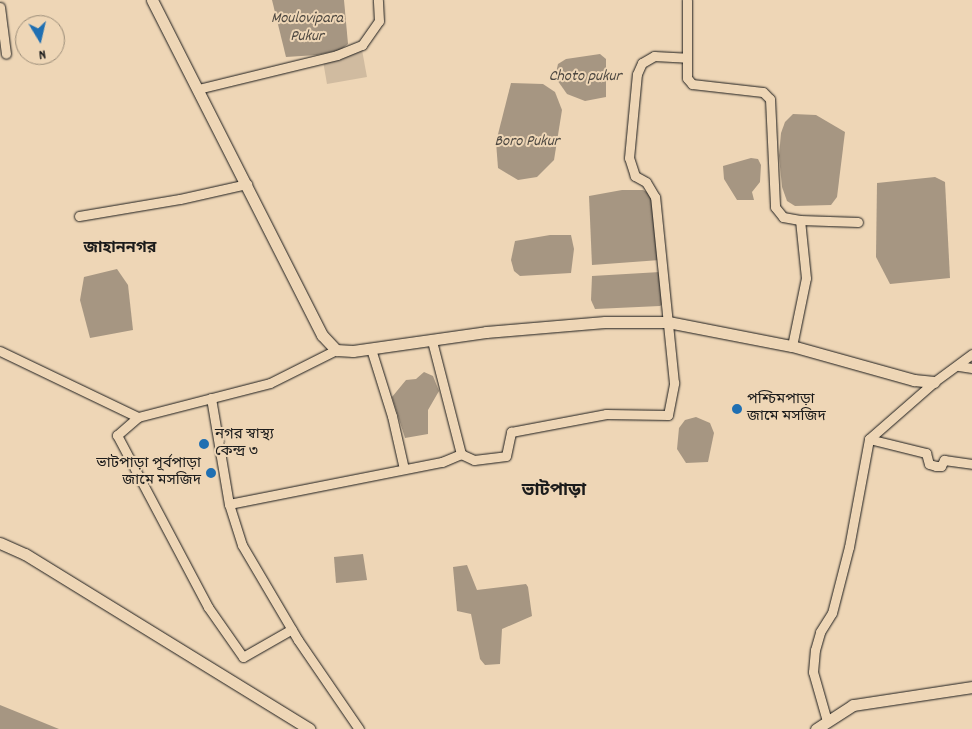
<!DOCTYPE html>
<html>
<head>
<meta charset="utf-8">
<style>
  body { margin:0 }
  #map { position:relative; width:972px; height:729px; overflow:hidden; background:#eed6b6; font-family:Dekko,"Noto Sans Bengali",sans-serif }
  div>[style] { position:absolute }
  .green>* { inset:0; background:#d0bba0 }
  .water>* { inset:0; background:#a69682 }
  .roads { filter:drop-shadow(0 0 1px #1c1c1c) drop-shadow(0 0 1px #1c1c1c) }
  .minor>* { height:9px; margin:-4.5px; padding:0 4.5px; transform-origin:4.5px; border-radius:4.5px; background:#eed6b6 }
  .tertiary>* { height:11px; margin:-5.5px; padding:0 5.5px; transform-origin:5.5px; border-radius:5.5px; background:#eed6b6 }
  .dots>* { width:14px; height:14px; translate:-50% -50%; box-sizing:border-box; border:2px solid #eed6b6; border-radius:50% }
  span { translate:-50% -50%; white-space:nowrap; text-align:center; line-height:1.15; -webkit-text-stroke:4px #eed6b6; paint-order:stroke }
  .poi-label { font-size:15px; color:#1c1c1c }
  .left { translate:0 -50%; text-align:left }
  .right { translate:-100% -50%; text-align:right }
  .water-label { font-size:16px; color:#4c4740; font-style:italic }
  .neighbourhood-label { font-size:16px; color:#1c1c1c; font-weight:700 }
  .quarter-label { font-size:18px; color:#1c1c1c; font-weight:700 }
  .north { position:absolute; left:15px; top:15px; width:50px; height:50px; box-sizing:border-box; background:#eed6b6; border:1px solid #9a8c78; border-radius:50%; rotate:171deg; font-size:14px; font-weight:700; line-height:20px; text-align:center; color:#1c1c1c }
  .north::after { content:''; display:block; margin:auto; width:18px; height:22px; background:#1f6fb2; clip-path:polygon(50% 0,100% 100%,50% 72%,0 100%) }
</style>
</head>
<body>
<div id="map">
  <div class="green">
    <i style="clip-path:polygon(362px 50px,367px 77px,327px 84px,323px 61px)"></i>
  </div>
  <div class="water">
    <i style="clip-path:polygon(272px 0,344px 0,348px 44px,340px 50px,317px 55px,286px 57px)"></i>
    <i style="clip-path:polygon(600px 54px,606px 59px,606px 97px,585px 101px,567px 94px,555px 77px,558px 64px,566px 59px)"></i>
    <i style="clip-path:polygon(511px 83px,543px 84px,555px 92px,562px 110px,554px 160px,537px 177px,518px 180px,498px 168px,496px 142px)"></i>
    <i style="clip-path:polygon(793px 114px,816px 115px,845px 132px,837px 197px,831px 205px,795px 206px,787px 201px,782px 187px,779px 156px,781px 133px,785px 122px)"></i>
    <i style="clip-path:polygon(751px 158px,758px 159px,761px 165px,760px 182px,752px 192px,754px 200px,737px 200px,724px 179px,723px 166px)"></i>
    <i style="clip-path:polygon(935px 177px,945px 182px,950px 278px,890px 284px,876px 257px,877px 183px)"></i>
    <i style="clip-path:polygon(622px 190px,643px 190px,653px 195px,660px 260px,592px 265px,589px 196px)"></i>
    <i style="clip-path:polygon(550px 235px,571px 235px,574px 249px,571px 273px,520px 276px,514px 271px,511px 260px,515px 241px)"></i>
    <i style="clip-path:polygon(117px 269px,128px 285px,133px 330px,90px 338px,80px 300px,84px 277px)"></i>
    <i style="clip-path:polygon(660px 272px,665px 302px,660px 306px,595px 309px,591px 300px,592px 276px)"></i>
    <i style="clip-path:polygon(424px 372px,433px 376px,439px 391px,428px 410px,428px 434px,405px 438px,392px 397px,406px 380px,416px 379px)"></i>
    <i style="clip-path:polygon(696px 417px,710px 423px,714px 433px,708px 462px,686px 463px,677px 449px,679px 428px,685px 420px)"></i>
    <i style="clip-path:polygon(363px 554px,367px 580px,336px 583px,334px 557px)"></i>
    <i style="clip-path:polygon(467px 565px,477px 590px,526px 584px,528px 587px,532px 616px,502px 629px,500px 664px,485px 665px,480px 659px,471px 614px,457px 611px,453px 567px)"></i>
    <i style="clip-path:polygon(0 705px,59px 729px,0 729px)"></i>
  </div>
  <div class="roads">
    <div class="minor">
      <i style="left:687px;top:0;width:78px;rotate:90deg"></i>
      <i style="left:687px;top:78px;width:8px;rotate:50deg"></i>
      <i style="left:692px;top:84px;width:71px;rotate:6.4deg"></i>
      <i style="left:763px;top:92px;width:10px;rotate:45deg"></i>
      <i style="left:770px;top:99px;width:108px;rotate:87.3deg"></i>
      <i style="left:775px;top:207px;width:13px;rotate:51deg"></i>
      <i style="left:783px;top:217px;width:17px;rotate:10deg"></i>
      <i style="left:800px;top:220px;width:58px;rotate:2deg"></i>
      <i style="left:0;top:7px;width:47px;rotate:82.7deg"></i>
      <i style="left:198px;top:89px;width:143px;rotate:-13.7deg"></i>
      <i style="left:337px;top:55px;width:27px;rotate:-22deg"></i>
      <i style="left:362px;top:45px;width:29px;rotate:-55deg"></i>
      <i style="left:379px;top:21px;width:21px;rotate:-93deg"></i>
      <i style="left:79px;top:216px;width:102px;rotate:-9.6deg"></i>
      <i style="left:180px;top:199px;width:69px;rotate:-12.6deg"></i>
      <i style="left:432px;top:341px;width:117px;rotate:75.6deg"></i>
      <i style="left:461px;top:454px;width:14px;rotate:25deg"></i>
      <i style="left:474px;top:460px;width:32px;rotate:-7deg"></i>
      <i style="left:506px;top:456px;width:25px;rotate:-78deg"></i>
      <i style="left:511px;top:432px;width:97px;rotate:-10.7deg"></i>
      <i style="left:606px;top:414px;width:62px;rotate:0.9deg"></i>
      <i style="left:668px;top:415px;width:33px;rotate:-79deg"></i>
      <i style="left:674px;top:383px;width:187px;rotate:-95.8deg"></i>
      <i style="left:655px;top:197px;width:17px;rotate:-121deg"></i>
      <i style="left:646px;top:182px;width:13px;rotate:-151deg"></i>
      <i style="left:635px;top:176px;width:19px;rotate:-108deg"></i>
      <i style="left:629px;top:158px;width:84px;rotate:-84.6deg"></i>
      <i style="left:637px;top:74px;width:12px;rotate:-66deg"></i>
      <i style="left:642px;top:63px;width:14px;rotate:-30deg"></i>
      <i style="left:654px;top:56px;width:33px;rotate:3deg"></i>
      <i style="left:792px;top:346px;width:69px;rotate:-78.4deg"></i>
      <i style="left:806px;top:278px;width:58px;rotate:-95.9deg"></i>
      <i style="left:371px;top:349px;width:70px;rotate:72.6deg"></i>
      <i style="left:392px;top:416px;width:54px;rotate:77.2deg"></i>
      <i style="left:0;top:351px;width:153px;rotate:25.6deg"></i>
      <i style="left:138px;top:417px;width:136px;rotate:-14.4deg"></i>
      <i style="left:270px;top:383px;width:74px;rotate:-26.6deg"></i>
      <i style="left:959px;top:366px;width:13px;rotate:9deg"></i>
      <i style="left:211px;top:398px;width:108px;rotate:80.4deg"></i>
      <i style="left:229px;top:504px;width:43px;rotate:72.4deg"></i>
      <i style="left:242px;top:545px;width:110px;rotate:59.5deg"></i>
      <i style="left:298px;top:640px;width:108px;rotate:55.6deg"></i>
      <i style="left:138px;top:417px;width:28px;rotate:139deg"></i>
      <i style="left:117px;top:435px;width:195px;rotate:62.1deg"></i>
      <i style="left:208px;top:607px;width:61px;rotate:55deg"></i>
      <i style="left:243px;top:657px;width:56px;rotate:-29.7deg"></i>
      <i style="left:869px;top:439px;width:59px;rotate:13.8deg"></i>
      <i style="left:926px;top:453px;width:11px;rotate:75deg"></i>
      <i style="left:929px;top:464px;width:7px;rotate:16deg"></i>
      <i style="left:936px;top:466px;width:5px"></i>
      <i style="left:941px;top:466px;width:7px;rotate:-63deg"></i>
      <i style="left:944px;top:460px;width:28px;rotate:8deg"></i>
      <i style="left:229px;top:504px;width:217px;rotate:-11.2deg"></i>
      <i style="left:442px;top:462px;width:21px;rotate:-23deg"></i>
      <i style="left:827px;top:721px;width:51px;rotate:-105.9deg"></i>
      <i style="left:813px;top:672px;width:22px;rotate:-85deg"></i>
      <i style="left:815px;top:650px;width:19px;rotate:-74deg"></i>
      <i style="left:820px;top:632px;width:22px;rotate:-58deg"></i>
      <i style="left:832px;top:613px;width:68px;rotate:-75.6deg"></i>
      <i style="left:849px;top:547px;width:110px;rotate:-79.5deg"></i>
      <i style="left:869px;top:439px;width:86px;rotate:-41.2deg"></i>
      <i style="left:934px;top:382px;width:47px;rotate:-36.4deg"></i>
    </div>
    <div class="tertiary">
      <i style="left:152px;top:0;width:376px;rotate:63.1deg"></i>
      <i style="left:322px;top:335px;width:21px;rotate:47deg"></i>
      <i style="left:336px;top:350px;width:17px;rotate:3deg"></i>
      <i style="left:353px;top:351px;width:134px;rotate:-8.1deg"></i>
      <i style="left:486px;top:332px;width:119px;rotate:-4.8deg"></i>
      <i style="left:605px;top:322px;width:63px"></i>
      <i style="left:668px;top:322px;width:126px;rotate:11deg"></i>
      <i style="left:792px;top:346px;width:127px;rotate:15.6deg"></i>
      <i style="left:914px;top:380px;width:20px;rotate:6deg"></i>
      <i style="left:0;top:543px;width:27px;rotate:24deg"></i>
      <i style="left:25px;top:554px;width:334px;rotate:31.6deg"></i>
      <i style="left:816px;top:729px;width:44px;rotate:-33deg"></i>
      <i style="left:853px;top:705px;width:120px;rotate:-8.6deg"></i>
    </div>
  </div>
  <div class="dots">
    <i style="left:737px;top:409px;background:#1f6fb2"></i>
    <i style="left:204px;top:444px;background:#1f6fb2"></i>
    <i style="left:211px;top:473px;background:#1f6fb2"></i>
  </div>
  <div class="poi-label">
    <span class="left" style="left:747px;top:409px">পশ্চিমপাড়া<br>জামে মসজিদ</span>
    <span class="left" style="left:215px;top:444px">নগর স্বাস্থ্য<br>কেন্দ্র ৩</span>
    <span class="right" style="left:201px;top:473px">ভাটপাড়া পূর্বপাড়া<br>জামে মসজিদ</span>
  </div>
  <div class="water-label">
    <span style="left:307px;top:28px">Moulovipara<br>Pukur</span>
    <span style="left:585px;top:77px">Choto pukur</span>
    <span style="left:527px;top:142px">Boro Pukur</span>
  </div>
  <div class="neighbourhood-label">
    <span style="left:120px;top:249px">জাহাননগর</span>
  </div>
  <div class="quarter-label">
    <span style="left:554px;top:492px">ভাটপাড়া</span>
  </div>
  <div class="north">N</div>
</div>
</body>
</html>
